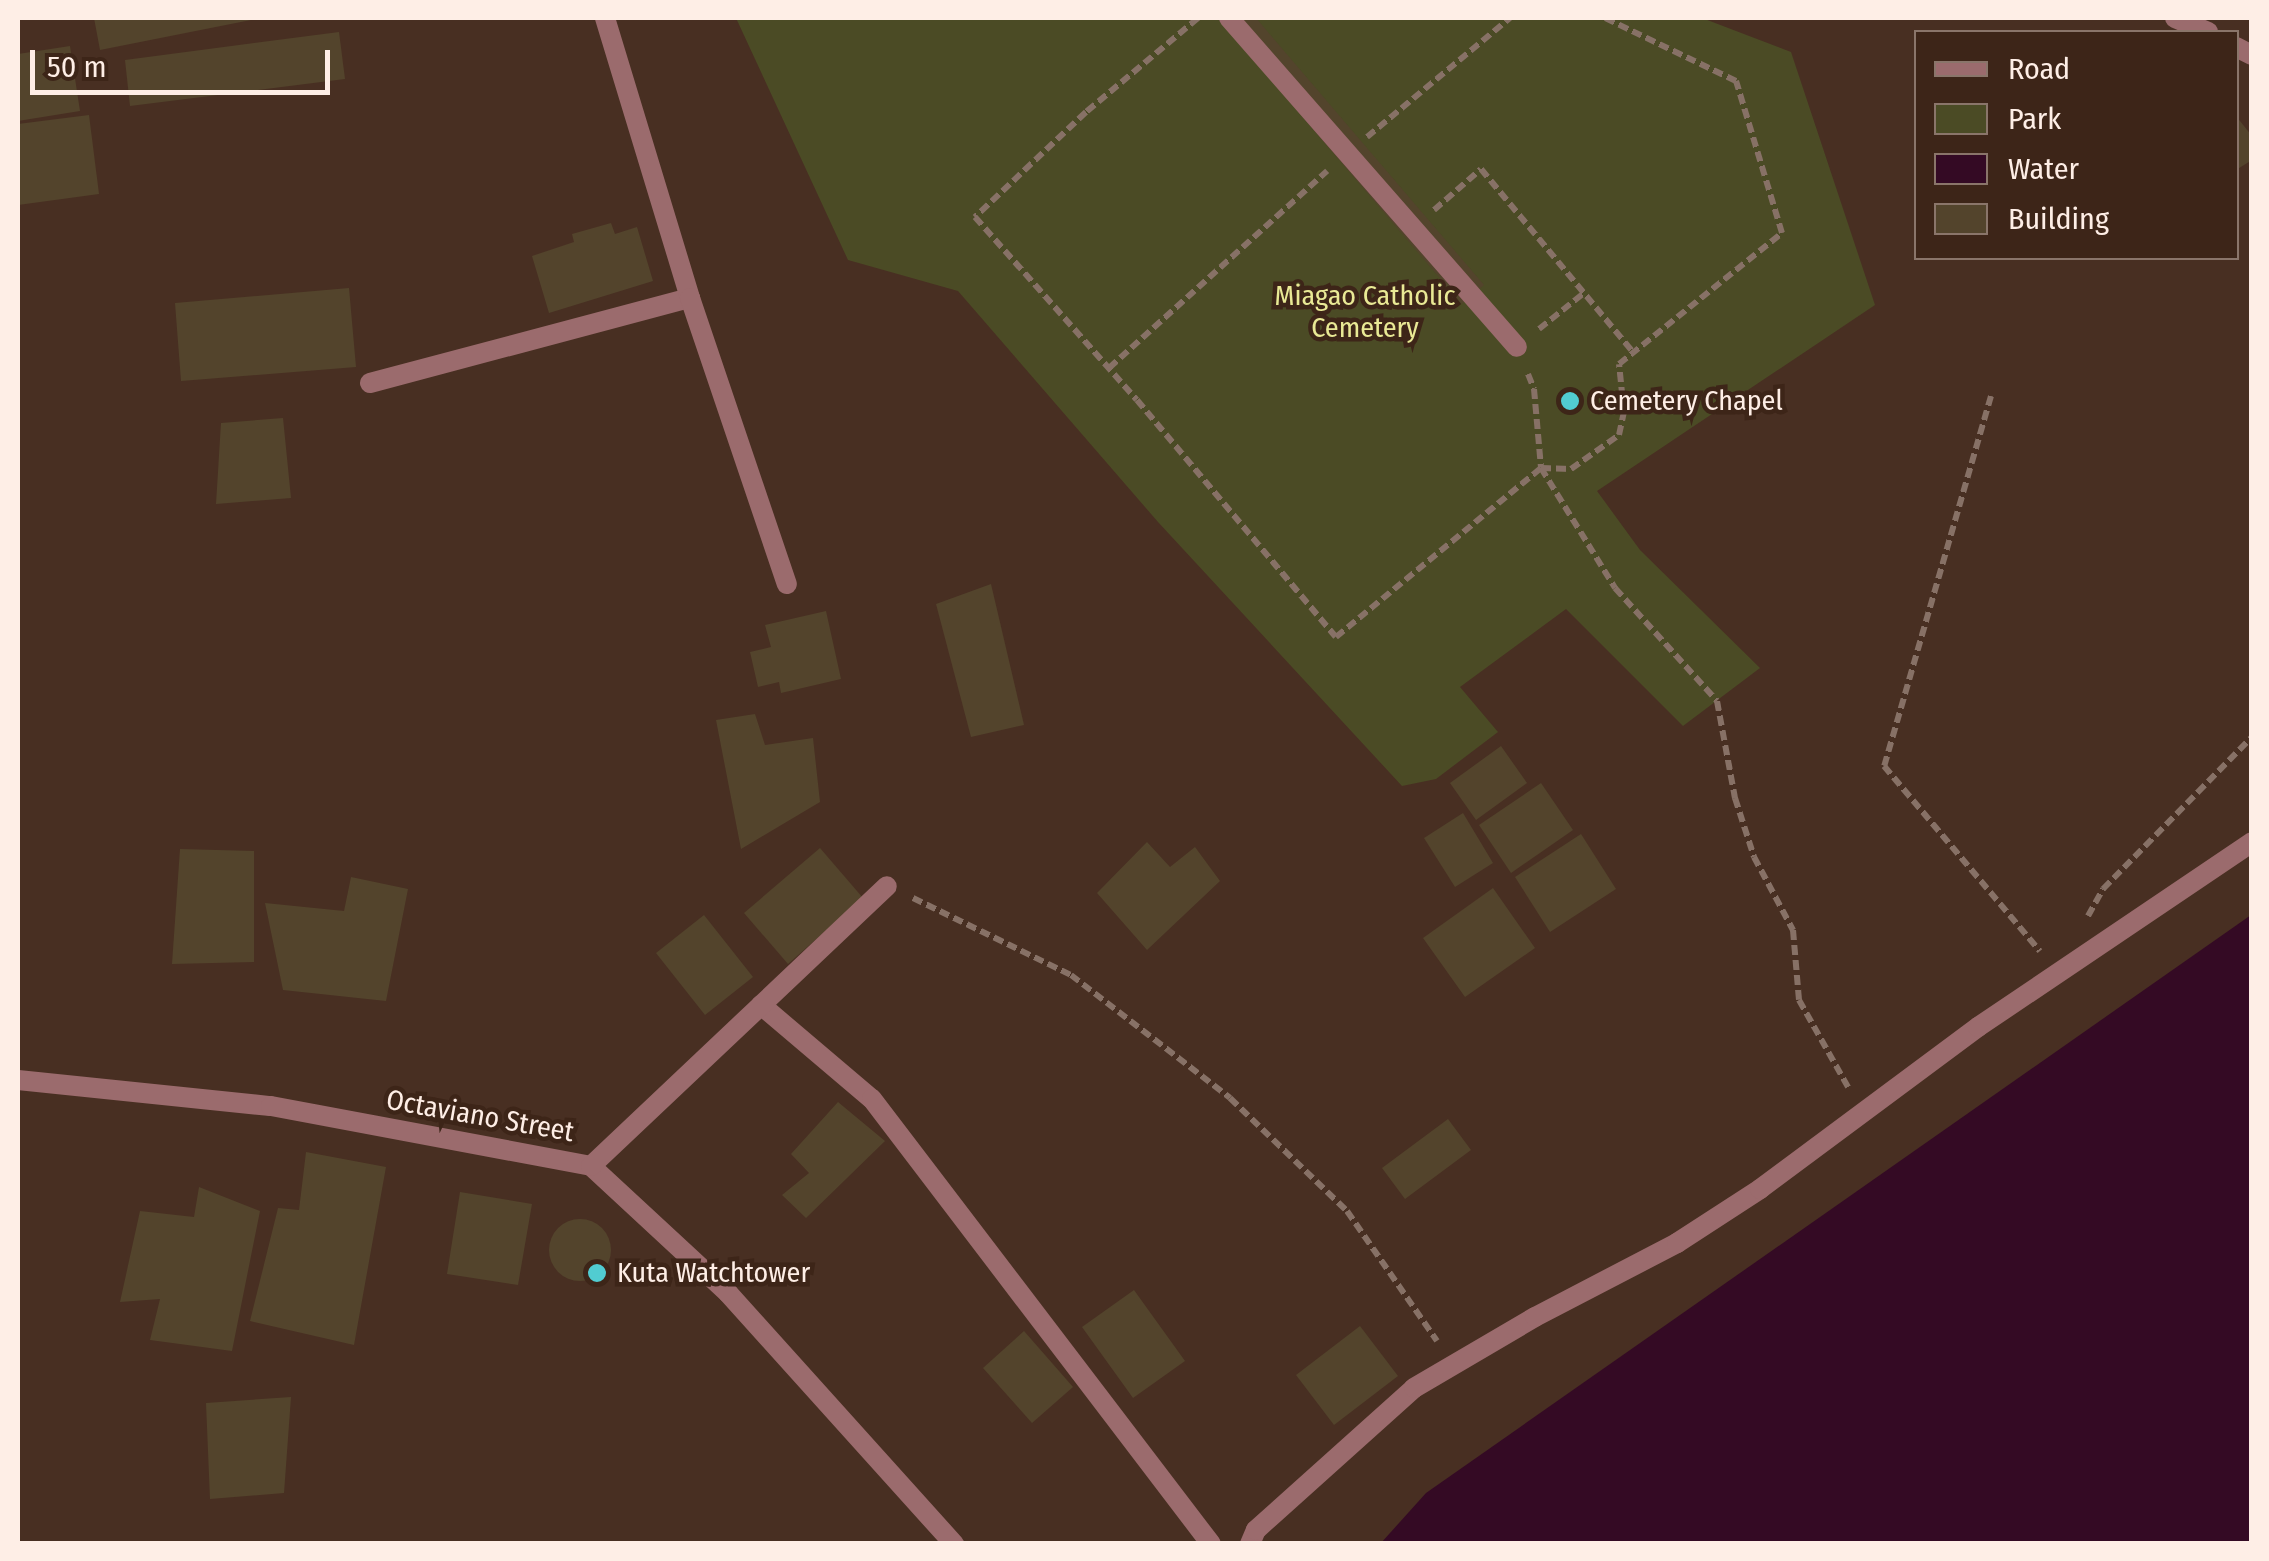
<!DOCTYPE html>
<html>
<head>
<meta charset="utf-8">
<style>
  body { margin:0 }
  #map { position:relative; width:2269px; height:1561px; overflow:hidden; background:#482f22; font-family:"Fira Sans Condensed",sans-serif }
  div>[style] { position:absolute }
  .green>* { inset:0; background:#4b4b25 }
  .water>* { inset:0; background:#340a24 }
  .building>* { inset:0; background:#53442c }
  .round { border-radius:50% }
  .path>* { height:6px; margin-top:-3px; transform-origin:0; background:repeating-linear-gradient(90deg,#877166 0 10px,transparent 0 15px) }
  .service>* { height:20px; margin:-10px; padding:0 10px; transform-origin:10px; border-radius:10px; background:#9b6b6d }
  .minor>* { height:20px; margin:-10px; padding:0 10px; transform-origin:10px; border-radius:10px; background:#9b6b6d }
  .dots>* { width:28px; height:28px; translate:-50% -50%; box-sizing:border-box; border:5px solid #3d2518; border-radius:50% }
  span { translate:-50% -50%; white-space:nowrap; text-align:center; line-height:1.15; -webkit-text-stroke:9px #3d2518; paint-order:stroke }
  .park-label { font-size:28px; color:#e9e995 }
  .poi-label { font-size:28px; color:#feeee6 }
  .left { translate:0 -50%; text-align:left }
  .street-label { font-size:28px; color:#feeee6 }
  .frame { position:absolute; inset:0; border:20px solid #feeee6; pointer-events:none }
  .legend { position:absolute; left:1914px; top:30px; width:325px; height:230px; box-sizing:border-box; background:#3d2518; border:2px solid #8a756a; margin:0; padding:12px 18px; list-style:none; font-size:30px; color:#feeee6 }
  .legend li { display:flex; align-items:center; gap:20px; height:50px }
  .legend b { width:50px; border:2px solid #8a756a }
  .scale { position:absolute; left:30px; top:50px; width:300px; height:45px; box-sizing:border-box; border:5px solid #feeee6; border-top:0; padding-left:12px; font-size:30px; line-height:35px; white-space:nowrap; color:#feeee6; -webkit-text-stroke:8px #3d2518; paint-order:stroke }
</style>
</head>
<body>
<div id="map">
  <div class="green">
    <i style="clip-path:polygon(736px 18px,1702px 18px,1791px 52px,1875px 305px,1597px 491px,1640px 550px,1760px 668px,1683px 726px,1566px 609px,1460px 687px,1498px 732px,1436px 779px,1402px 786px,1158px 522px,958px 291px,848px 260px)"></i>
  </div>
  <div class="water">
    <i style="clip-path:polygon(2251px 915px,2251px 1543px,1381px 1543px,1426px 1493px)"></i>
  </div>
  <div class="building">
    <i style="clip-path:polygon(94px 18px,256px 18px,256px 19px,100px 50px)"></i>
    <i style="clip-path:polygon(1232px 18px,1256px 18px,1484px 285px,1462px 304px,1224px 25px)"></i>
    <i style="clip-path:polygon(339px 32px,345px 79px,130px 106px,125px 60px)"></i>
    <i style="clip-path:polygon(70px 46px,80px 111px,18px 121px,18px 54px)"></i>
    <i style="clip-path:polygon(89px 115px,99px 194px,18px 205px,18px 124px)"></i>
    <i style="clip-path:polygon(2236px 116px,2252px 136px,2252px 160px,2236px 170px)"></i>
    <i style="clip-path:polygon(611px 223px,615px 234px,637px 227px,653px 281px,549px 313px,532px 256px,574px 242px,572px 234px)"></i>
    <i style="clip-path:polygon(349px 288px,356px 367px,181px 381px,175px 303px)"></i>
    <i style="clip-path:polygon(283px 418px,291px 498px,216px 504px,221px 423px)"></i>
    <i style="clip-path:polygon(991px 584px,1024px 725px,971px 737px,936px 604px)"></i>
    <i style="clip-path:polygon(826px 611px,841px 679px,781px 693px,779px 682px,758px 687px,750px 652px,771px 647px,765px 625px)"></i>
    <i style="clip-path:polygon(755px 714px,765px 745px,813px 738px,820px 802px,741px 849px,716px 720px)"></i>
    <i style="clip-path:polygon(1501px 746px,1527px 783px,1476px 820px,1450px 783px)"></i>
    <i style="clip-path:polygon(1541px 783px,1573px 830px,1511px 873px,1479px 825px)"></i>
    <i style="clip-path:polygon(1463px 813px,1493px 863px,1455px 887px,1424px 838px)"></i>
    <i style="clip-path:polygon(1581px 834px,1616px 889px,1550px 932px,1515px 877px)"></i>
    <i style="clip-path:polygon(1147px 842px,1170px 867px,1195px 847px,1220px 881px,1147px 950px,1097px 893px)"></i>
    <i style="clip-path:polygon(820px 848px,863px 898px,788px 964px,744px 913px)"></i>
    <i style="clip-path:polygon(180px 849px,254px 851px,254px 962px,172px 964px)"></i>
    <i style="clip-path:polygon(351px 877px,408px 889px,386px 1001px,283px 990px,265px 903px,344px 911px)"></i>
    <i style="clip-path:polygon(1493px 888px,1535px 948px,1465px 997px,1423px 938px)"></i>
    <i style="clip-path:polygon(704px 915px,753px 977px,705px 1015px,656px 953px)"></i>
    <i style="clip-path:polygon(838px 1102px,885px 1141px,806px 1218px,782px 1195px,809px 1173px,791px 1154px)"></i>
    <i style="clip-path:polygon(1448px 1119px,1471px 1150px,1405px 1199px,1382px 1168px)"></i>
    <i style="clip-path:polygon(306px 1152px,386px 1167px,354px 1345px,250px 1321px,278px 1208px,299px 1210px)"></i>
    <i style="clip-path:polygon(199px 1187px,260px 1211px,232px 1351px,150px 1340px,160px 1299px,120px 1302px,140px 1211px,194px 1217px)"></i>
    <i style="clip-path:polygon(460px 1192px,532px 1204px,518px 1285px,447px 1274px)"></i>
    <i class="round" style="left:549px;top:1219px;width:62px;height:62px"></i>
    <i style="clip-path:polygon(1134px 1290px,1185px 1361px,1133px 1398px,1082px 1327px)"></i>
    <i style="clip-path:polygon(1360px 1326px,1398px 1376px,1334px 1425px,1296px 1375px)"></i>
    <i style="clip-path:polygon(1024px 1331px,1073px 1387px,1032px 1423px,983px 1368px)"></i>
    <i style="clip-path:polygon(291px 1397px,284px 1493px,210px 1499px,206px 1403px)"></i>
  </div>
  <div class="path">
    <i style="left:1198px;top:18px;width:146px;rotate:140deg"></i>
    <i style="left:1086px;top:112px;width:153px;rotate:136.6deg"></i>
    <i style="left:975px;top:217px;width:244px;rotate:48.5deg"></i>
    <i style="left:1137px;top:400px;width:309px;rotate:50deg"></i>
    <i style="left:1336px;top:637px;width:266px;rotate:-39.5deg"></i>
    <i style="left:1541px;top:468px;width:30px;rotate:2deg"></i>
    <i style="left:1571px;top:469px;width:59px;rotate:-35.3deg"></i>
    <i style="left:1619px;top:435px;width:24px;rotate:-78deg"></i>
    <i style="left:1624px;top:412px;width:48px;rotate:-95.9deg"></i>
    <i style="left:1619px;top:364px;width:209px;rotate:-38.8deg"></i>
    <i style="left:1782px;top:233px;width:159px;rotate:-106.8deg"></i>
    <i style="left:1736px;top:81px;width:145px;rotate:-154.3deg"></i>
    <i style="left:1367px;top:137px;width:186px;rotate:-39.8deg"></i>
    <i style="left:1434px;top:210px;width:62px;rotate:-41.1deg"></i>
    <i style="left:1481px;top:169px;width:238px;rotate:50.3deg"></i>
    <i style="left:1539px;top:329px;width:58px;rotate:-38.7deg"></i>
    <i style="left:1109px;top:368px;width:294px;rotate:-42.1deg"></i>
    <i style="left:1528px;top:374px;width:16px;rotate:68deg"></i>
    <i style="left:1534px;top:389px;width:79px;rotate:84.9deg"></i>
    <i style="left:1541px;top:468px;width:141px;rotate:58.3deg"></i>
    <i style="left:1615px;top:588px;width:152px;rotate:47.9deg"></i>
    <i style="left:1717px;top:701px;width:99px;rotate:79.5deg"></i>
    <i style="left:1735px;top:798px;width:62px;rotate:72.1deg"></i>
    <i style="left:1754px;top:857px;width:83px;rotate:61.9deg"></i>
    <i style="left:1793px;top:930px;width:70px;rotate:85.1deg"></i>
    <i style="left:1799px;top:1000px;width:100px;rotate:60.6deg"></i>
    <i style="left:1991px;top:396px;width:385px;rotate:106.1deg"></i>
    <i style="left:1884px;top:766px;width:242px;rotate:49.9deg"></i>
    <i style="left:913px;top:898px;width:176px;rotate:26deg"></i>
    <i style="left:1071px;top:975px;width:201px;rotate:37.7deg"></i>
    <i style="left:1230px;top:1098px;width:163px;rotate:44deg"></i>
    <i style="left:1347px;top:1211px;width:158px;rotate:55.3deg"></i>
    <i style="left:2088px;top:916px;width:31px;rotate:-61deg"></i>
    <i style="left:2103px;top:889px;width:213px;rotate:-45.6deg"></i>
  </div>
  <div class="service">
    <i style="left:1229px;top:18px;width:437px;rotate:48.8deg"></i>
    <i style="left:370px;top:383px;width:331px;rotate:-14.9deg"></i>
    <i style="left:761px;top:1005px;width:145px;rotate:40.3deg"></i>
    <i style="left:872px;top:1099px;width:559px;rotate:52.7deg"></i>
  </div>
  <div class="minor">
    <i style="left:605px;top:18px;width:293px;rotate:73.1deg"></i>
    <i style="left:690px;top:298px;width:302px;rotate:71.3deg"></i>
    <i style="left:2175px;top:18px;width:36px;rotate:23deg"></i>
    <i style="left:2236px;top:47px;width:18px;rotate:27deg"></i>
    <i style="left:18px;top:1080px;width:254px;rotate:5.9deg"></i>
    <i style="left:271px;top:1106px;width:326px;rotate:10.6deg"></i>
    <i style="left:591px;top:1166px;width:187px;rotate:42.8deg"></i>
    <i style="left:728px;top:1293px;width:338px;rotate:48deg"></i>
    <i style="left:591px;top:1166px;width:407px;rotate:-43.4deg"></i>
    <i style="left:1250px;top:1544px;width:15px;rotate:-67deg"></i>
    <i style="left:1256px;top:1530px;width:212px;rotate:-41.9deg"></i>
    <i style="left:1414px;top:1388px;width:140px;rotate:-30.4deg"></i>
    <i style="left:1535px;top:1317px;width:160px;rotate:-27.5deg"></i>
    <i style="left:1677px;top:1243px;width:99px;rotate:-33deg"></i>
    <i style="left:1760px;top:1189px;width:272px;rotate:-36.6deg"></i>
    <i style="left:1978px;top:1027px;width:331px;rotate:-34deg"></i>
  </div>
  <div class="dots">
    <i style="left:1570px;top:401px;background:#51ccd1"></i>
    <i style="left:597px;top:1273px;background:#51ccd1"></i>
  </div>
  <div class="park-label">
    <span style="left:1365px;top:312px">Miagao Catholic<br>Cemetery</span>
  </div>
  <div class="poi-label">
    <span class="left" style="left:1590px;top:401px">Cemetery Chapel</span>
    <span class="left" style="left:617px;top:1273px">Kuta Watchtower</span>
  </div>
  <div class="street-label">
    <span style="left:480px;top:1116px;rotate:10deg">Octaviano Street</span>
  </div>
  <div class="frame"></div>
  <ul class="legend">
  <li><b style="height:12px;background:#9b6b6d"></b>Road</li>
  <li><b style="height:28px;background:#4b4b25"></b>Park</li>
  <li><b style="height:28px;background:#340a24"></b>Water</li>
  <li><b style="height:28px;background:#53442c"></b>Building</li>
  </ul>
  <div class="scale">50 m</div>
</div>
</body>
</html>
